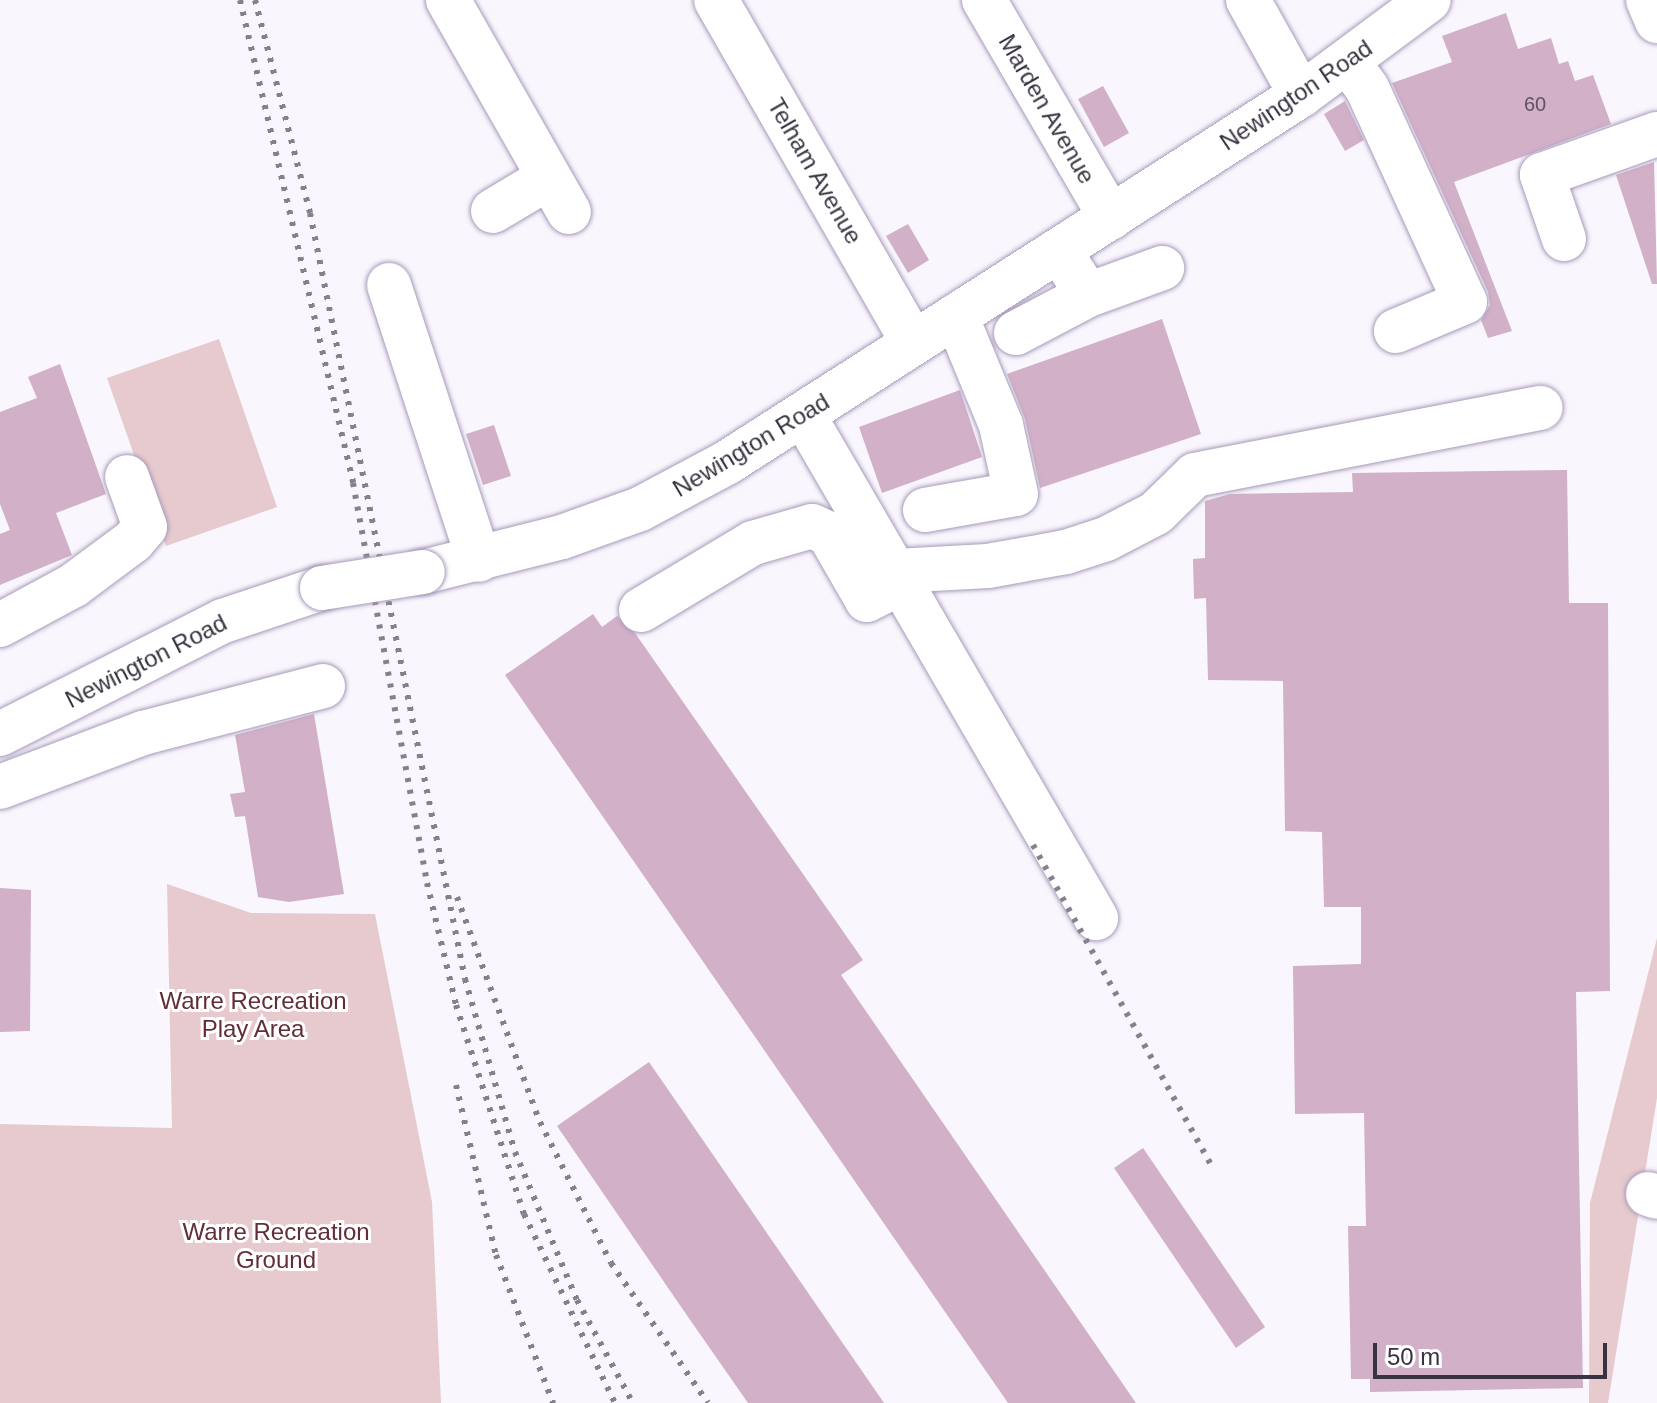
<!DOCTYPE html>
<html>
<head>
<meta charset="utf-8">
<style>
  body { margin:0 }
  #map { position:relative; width:1657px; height:1403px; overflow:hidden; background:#f9f6fd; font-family:Helvetica,sans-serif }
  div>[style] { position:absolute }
  .green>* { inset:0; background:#e7cacd }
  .building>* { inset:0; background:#d1b0c8 }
  .roads { filter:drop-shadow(0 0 2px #a79aba) drop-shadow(0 0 2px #a79aba) }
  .minor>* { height:44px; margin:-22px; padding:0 22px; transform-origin:22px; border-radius:22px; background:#fff }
  .major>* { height:44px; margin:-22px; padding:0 22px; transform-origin:22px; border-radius:22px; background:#fff }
  .rail>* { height:6px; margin-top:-3px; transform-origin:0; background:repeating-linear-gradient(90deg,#85808b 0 4px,transparent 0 12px) }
  .bridges { filter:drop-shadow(0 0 2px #a79aba) drop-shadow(0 0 2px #a79aba) }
  .major-bridge>* { height:44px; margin:-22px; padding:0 22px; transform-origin:22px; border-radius:22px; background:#fff }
  span { translate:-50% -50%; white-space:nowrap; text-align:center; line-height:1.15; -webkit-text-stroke:6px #fff; paint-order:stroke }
  .number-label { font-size:20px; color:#5f5263 }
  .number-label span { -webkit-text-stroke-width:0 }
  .street-label { font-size:24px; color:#393341 }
  .park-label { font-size:24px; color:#622d38 }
  .scale { position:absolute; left:1373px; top:1343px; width:234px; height:36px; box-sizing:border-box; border:4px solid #393341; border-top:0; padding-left:10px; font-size:24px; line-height:28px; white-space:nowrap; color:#393341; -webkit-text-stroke:6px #fff; paint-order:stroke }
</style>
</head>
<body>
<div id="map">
  <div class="green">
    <i style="clip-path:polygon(219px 339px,277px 507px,166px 546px,107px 378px)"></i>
    <i style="clip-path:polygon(167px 884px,251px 913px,375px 914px,432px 1202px,441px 1403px,0 1403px,0 1124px,172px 1128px)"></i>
    <i style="clip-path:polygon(1657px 938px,1657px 1098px,1608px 1403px,1589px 1403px,1590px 1203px)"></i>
  </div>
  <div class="building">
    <i style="clip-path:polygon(1506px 13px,1518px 49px,1551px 38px,1559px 64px,1568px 61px,1575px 81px,1593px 75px,1611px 124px,1454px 182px,1512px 331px,1488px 338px,1481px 320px,1490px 305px,1488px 292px,1392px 83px,1452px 62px,1442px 36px)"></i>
    <i style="clip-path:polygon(1103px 86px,1129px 133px,1104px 147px,1078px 99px)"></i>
    <i style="clip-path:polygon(1345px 101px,1364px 140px,1345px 151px,1324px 114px)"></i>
    <i style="clip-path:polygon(1654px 162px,1657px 284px,1652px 284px,1616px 175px)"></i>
    <i style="clip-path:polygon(908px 224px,929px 260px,908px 273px,886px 236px)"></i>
    <i style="clip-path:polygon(1162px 319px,1201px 434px,1040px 488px,1025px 419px,1007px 374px)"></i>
    <i style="clip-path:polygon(60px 364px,106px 494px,56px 513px,72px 555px,0 585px,0 534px,10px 530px,0 504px,0 412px,37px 398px,28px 377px)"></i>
    <i style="clip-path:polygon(960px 390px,982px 457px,882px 493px,859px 427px)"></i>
    <i style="clip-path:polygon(494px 425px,511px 476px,483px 485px,466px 434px)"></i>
    <i style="clip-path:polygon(1567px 470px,1569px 603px,1608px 603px,1610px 991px,1576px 992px,1583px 1388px,1370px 1392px,1370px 1379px,1351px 1379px,1348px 1226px,1366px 1226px,1364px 1113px,1295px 1114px,1293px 966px,1361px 964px,1361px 907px,1324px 907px,1322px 832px,1285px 831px,1283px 681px,1208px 680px,1206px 598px,1194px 599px,1193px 559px,1205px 558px,1205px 501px,1230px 494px,1353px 492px,1352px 473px)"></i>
    <i style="clip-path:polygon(593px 614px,602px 627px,617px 616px,635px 633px,863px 960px,841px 975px,1136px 1403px,1008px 1403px,505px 675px)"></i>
    <i style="clip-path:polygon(314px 714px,344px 894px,289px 902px,258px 897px,245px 816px,235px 817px,230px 794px,245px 792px,235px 735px)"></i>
    <i style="clip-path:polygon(0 888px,31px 890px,30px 1031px,0 1032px)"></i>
    <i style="clip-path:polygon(649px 1062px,884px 1403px,748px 1403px,686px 1314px,557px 1126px)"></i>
    <i style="clip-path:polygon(1143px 1148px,1265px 1327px,1236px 1348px,1114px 1168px)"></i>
  </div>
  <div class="roads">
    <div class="minor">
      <i style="left:448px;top:0;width:244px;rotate:60.3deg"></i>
      <i style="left:716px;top:0;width:395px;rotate:60.1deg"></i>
      <i style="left:984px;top:0;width:252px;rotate:59.8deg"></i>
      <i style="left:1248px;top:0;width:109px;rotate:60.8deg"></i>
      <i style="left:1648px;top:0;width:23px;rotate:67deg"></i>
      <i style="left:1348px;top:62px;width:32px;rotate:54deg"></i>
      <i style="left:1367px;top:88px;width:235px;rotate:65.4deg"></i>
      <i style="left:1465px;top:302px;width:75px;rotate:157.2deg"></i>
      <i style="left:493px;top:211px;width:64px;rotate:-31deg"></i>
      <i style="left:1564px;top:239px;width:68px;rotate:-109deg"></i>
      <i style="left:1542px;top:175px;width:122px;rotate:-19.6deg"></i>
      <i style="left:1060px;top:252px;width:51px;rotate:56.9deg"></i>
      <i style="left:1088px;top:295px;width:79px;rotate:-20deg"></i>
      <i style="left:389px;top:285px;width:289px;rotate:71.9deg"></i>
      <i style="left:1016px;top:333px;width:81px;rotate:-27.8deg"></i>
      <i style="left:804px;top:416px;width:581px;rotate:59.81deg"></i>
      <i style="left:925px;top:510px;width:92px;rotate:-10deg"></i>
      <i style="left:1016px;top:494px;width:71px;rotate:-102.3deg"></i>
      <i style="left:1001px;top:425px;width:118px;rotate:-112.4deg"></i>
      <i style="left:895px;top:571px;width:93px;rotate:-3.1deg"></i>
      <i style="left:988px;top:566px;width:79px;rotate:-10.2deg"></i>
      <i style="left:1066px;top:552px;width:42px;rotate:-18deg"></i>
      <i style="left:1106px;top:539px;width:56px;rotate:-27.5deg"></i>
      <i style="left:1156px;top:513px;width:54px;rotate:-44.3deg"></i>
      <i style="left:1195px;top:475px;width:352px;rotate:-11deg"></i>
      <i style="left:641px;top:610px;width:131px;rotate:-30.9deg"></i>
      <i style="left:753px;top:543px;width:61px;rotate:-16.1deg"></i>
      <i style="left:812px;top:526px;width:19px;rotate:25deg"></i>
      <i style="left:829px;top:534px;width:76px;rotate:60.1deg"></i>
      <i style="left:867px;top:600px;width:39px;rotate:-27deg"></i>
      <i style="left:0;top:625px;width:84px;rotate:-28.4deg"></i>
      <i style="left:74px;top:585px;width:74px;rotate:-36.7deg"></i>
      <i style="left:133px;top:541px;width:18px;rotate:-49deg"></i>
      <i style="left:145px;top:527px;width:53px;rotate:-109.8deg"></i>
      <i style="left:0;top:787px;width:153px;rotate:-20.7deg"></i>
      <i style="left:143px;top:733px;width:186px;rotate:-14.6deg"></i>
      <i style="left:1648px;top:1194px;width:9px;rotate:18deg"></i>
    </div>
    <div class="major">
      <i style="left:423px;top:572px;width:143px;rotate:-14.1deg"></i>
      <i style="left:562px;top:537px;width:83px;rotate:-19.7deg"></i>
      <i style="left:640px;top:509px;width:100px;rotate:-28.1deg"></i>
      <i style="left:728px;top:462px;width:680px;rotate:-32.64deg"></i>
      <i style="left:1301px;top:95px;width:159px;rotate:-36.6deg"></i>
      <i style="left:0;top:734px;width:250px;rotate:-26.9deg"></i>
      <i style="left:223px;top:621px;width:104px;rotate:-18.4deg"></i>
    </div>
  </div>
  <div class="rail">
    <i style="left:240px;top:0;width:496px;rotate:76.8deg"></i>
    <i style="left:353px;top:483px;width:407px;rotate:79.5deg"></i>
    <i style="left:427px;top:883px;width:125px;rotate:76.6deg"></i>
    <i style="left:456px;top:1005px;width:220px;rotate:72deg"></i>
    <i style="left:524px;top:1214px;width:210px;rotate:64.3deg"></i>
    <i style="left:255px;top:0;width:220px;rotate:75.5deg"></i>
    <i style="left:310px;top:213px;width:782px;rotate:78.56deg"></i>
    <i style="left:465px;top:979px;width:180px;rotate:73.9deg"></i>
    <i style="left:515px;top:1152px;width:160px;rotate:67.3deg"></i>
    <i style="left:577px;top:1300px;width:117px;rotate:61.5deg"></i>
    <i style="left:1033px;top:845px;width:368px;rotate:60.9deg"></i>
    <i style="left:457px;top:897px;width:240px;rotate:69.8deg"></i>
    <i style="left:540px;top:1122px;width:158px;rotate:63.3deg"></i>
    <i style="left:611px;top:1263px;width:170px;rotate:55.3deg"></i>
    <i style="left:456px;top:1085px;width:175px;rotate:76.8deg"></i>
    <i style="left:496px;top:1255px;width:159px;rotate:68.9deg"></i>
  </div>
  <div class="bridges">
    <div class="major-bridge">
      <i style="left:322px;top:588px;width:102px;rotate:-9deg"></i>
    </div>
  </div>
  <div class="number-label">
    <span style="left:1535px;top:104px">60</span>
  </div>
  <div class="street-label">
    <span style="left:1296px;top:95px;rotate:-34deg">Newington Road</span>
    <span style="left:1047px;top:109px;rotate:60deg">Marden Avenue</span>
    <span style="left:815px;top:171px;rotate:60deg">Telham Avenue</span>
    <span style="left:751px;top:445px;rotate:-31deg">Newington Road</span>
    <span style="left:146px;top:661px;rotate:-27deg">Newington Road</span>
  </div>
  <div class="park-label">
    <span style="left:253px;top:1015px">Warre Recreation<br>Play Area</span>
    <span style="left:276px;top:1246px">Warre Recreation<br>Ground</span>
  </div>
  <div class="scale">50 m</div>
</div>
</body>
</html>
